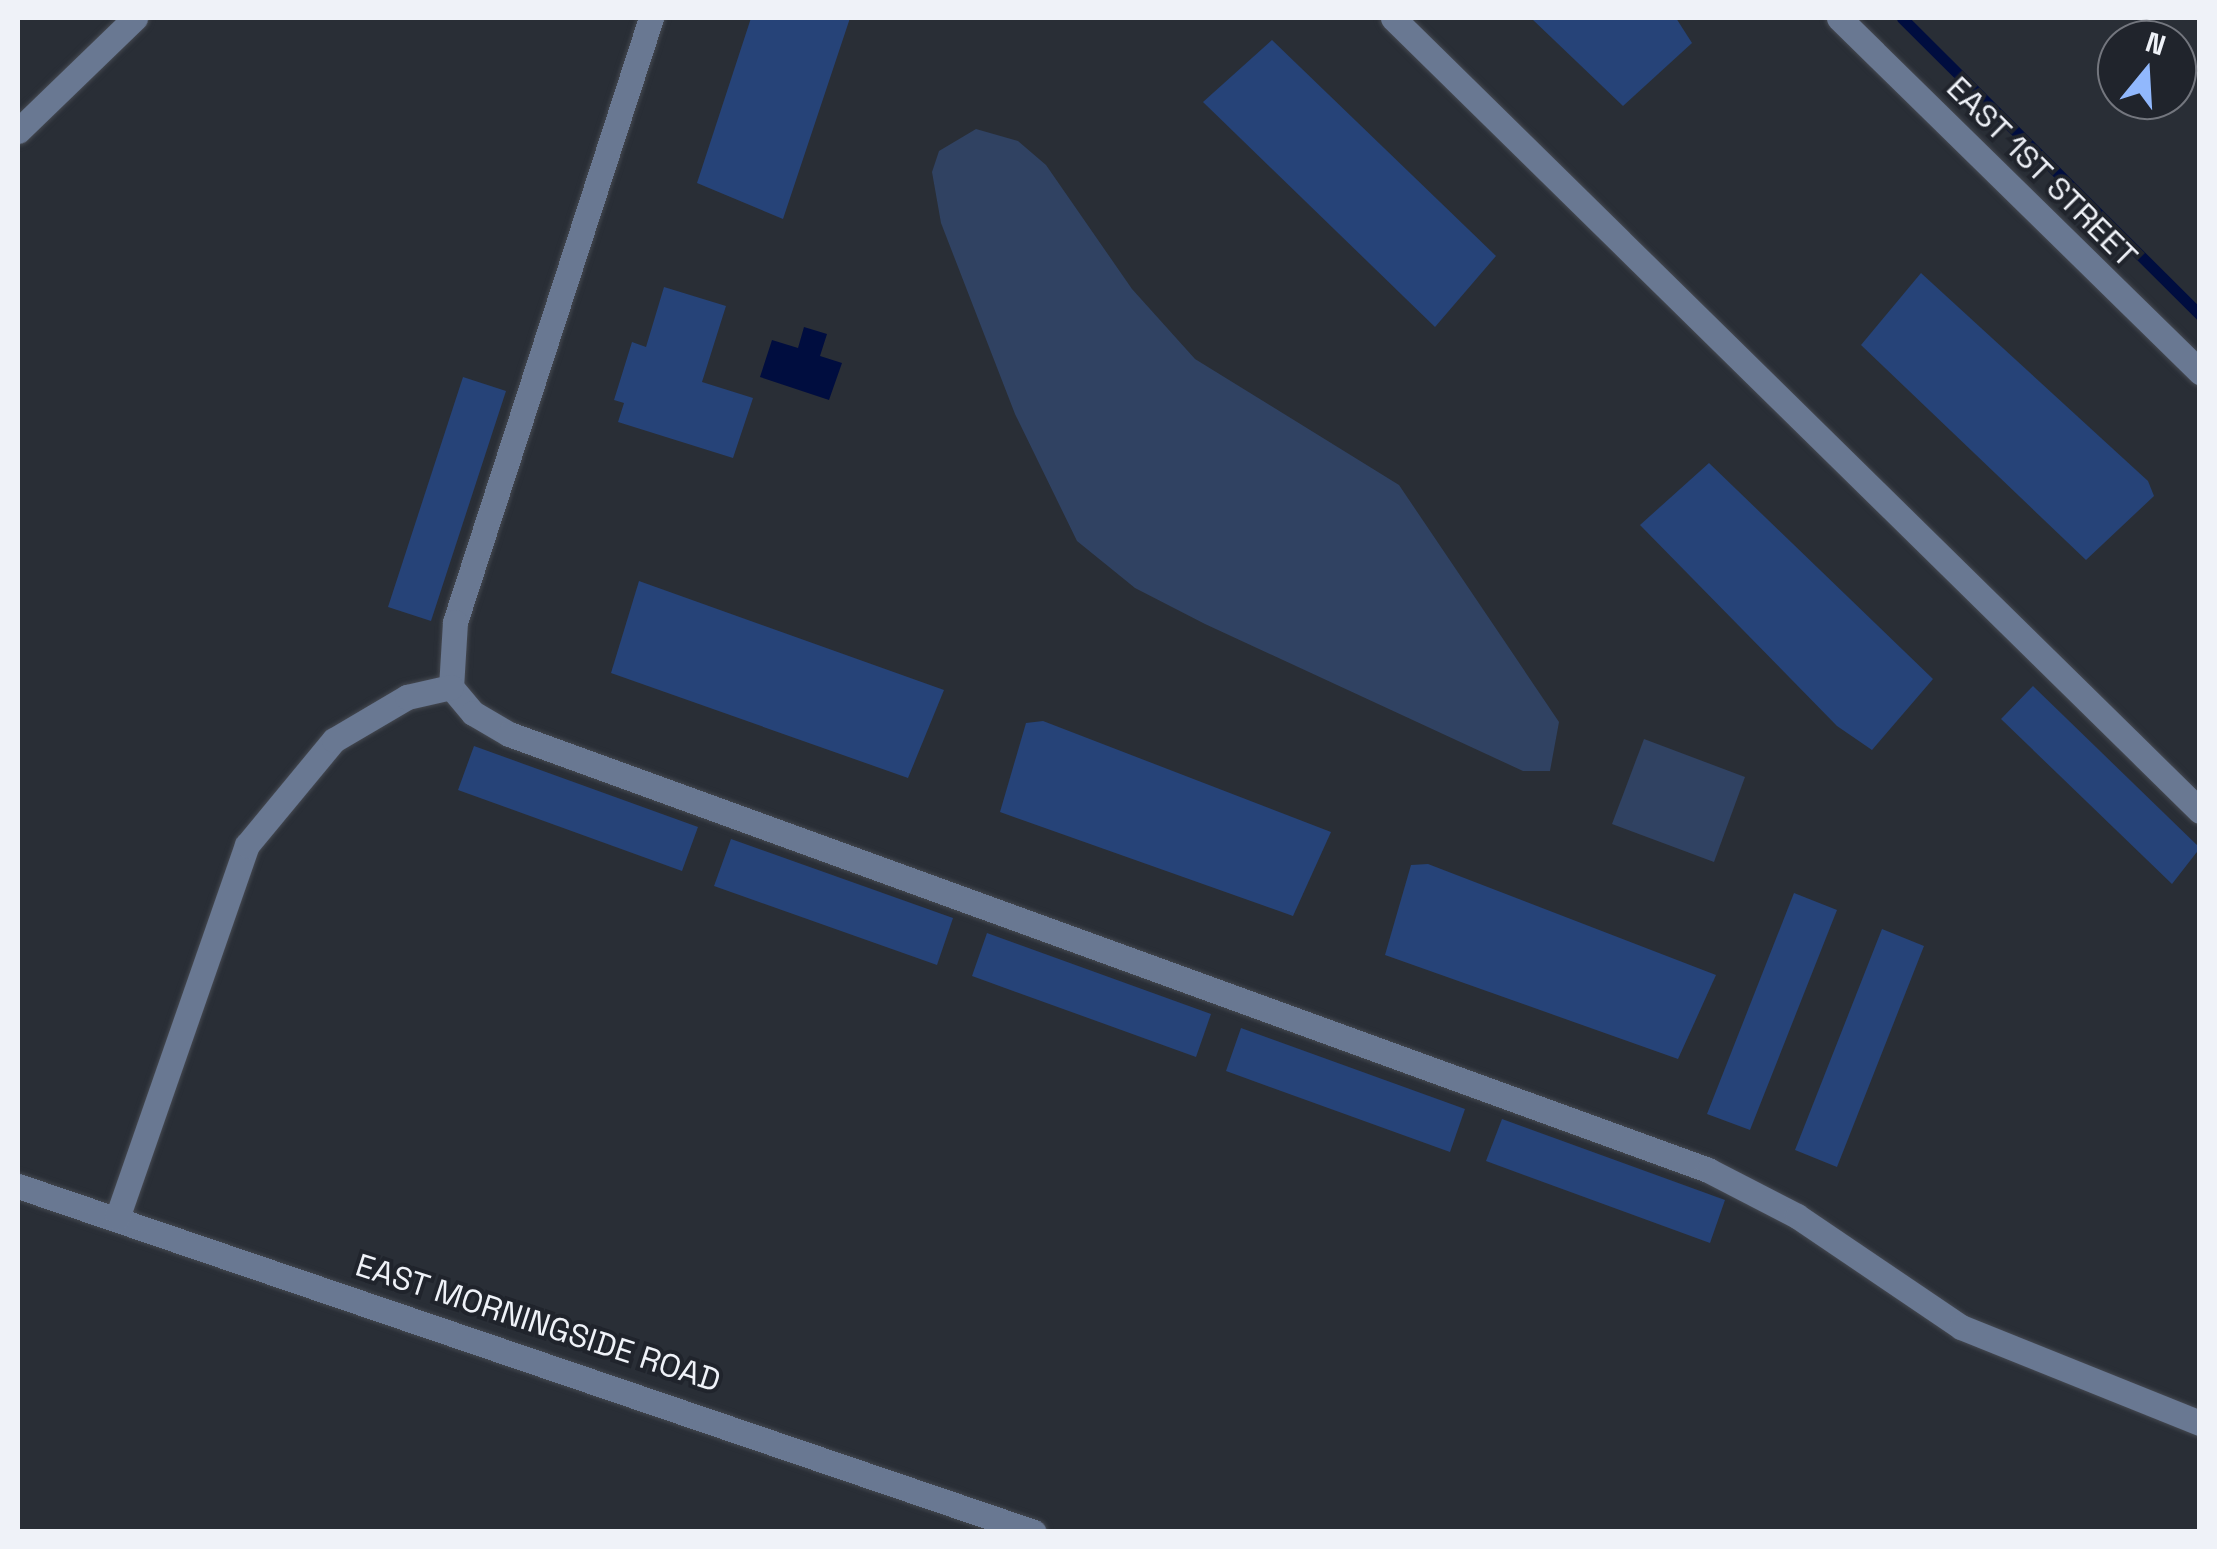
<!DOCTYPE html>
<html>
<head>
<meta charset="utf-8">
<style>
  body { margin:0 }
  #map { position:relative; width:2217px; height:1549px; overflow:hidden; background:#292e36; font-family:"Space Grotesk",sans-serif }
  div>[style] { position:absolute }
  .green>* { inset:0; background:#304262 }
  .water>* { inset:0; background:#000d3f }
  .stream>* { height:11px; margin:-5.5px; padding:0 5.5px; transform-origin:5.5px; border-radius:5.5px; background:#000d3f }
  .building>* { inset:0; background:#264378 }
  .roads { filter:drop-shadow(0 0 2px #454951) drop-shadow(0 0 2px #454951) }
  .minor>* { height:25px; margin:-12.5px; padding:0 12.5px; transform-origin:12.5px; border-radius:12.5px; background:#697892 }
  span { translate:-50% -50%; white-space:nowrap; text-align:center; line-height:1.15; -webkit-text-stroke:8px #20242c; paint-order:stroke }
  .street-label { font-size:32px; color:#eff2f8 }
  .frame { position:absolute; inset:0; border:20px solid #eff2f8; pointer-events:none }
  .north { position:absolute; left:2097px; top:20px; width:100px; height:100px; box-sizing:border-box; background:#20242c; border:2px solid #73767e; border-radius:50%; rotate:18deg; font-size:28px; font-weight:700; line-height:40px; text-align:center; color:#eff2f8 }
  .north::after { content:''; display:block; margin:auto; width:35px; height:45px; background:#91b8fd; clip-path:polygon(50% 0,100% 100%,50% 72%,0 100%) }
</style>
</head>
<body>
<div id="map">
  <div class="green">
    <i style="clip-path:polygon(976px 129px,1018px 141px,1046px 165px,1132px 289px,1195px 359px,1399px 485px,1559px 722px,1550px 771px,1523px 771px,1205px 624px,1135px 588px,1077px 541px,1015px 414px,941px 223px,932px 172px,939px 151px)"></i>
    <i style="clip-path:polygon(1644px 739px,1745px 777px,1714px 862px,1612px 824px)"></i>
  </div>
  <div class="water">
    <i style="clip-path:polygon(804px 327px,827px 334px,820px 356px,842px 363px,829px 400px,760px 377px,772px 340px,798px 348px)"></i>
  </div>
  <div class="stream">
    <i style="left:1902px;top:18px;width:421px;rotate:44.9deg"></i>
  </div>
  <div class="building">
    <i style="clip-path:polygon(751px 18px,850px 18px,783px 219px,697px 183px)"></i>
    <i style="clip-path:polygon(1531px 18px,1676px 18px,1692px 43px,1623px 106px)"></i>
    <i style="clip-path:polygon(1272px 40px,1496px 256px,1435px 327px,1203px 102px)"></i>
    <i style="clip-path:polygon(1921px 273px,2148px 481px,2154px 496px,2086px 560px,1861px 345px)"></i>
    <i style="clip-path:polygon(664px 287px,726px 306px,702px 382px,753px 398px,733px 458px,618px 422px,624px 403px,614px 400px,632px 342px,646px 347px)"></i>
    <i style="clip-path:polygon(463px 377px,506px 391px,431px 621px,388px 607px)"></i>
    <i style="clip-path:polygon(1709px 463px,1933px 679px,1872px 750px,1837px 726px,1640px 525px)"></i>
    <i style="clip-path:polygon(639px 581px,944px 690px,908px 778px,611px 673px)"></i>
    <i style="clip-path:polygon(2033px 686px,2200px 848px,2172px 884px,2001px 719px)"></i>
    <i style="clip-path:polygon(1043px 721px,1331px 832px,1293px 916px,1000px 812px,1026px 723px)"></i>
    <i style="clip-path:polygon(474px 746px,698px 827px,682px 871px,458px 790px)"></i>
    <i style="clip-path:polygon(731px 839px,953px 918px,937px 965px,714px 886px)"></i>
    <i style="clip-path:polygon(1428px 864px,1716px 975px,1678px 1059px,1385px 955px,1411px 865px)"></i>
    <i style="clip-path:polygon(1794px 893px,1837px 910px,1750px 1130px,1707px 1114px)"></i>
    <i style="clip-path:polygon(1882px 929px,1924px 946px,1837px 1167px,1795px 1150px)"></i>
    <i style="clip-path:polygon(987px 933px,1211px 1014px,1196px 1057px,972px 976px)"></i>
    <i style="clip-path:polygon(1241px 1028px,1465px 1109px,1450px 1152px,1226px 1071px)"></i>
    <i style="clip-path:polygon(1502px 1119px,1725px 1200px,1710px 1243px,1486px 1161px)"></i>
  </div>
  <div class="roads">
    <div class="minor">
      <i style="left:651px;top:18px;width:635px;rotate:107.98deg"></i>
      <i style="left:455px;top:622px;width:65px;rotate:93.5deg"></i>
      <i style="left:451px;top:687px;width:34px;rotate:50deg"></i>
      <i style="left:473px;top:713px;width:42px;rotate:30.3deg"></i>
      <i style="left:509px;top:734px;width:1276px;rotate:19.98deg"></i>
      <i style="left:1708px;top:1170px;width:100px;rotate:27.3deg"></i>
      <i style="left:1797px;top:1216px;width:198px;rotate:34.1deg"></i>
      <i style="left:1961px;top:1327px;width:258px;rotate:21.9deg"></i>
      <i style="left:1393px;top:18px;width:1131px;rotate:44.5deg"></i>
      <i style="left:1839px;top:18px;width:506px;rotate:44.44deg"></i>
      <i style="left:18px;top:131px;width:163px;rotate:-44deg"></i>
      <i style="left:18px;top:1186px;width:1073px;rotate:18.81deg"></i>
      <i style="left:117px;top:1218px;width:395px;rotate:-70.8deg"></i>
      <i style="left:247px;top:845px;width:136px;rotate:-50.4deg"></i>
      <i style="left:334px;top:740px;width:85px;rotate:-30.5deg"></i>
      <i style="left:407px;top:697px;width:45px;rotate:-12.8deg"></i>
    </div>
  </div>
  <div class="street-label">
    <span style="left:2042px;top:172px;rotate:45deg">EAST 1ST STREET</span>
    <span style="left:538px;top:1323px;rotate:18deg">EAST MORNINGSIDE ROAD</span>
  </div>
  <div class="frame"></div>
  <div class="north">N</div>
</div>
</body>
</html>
